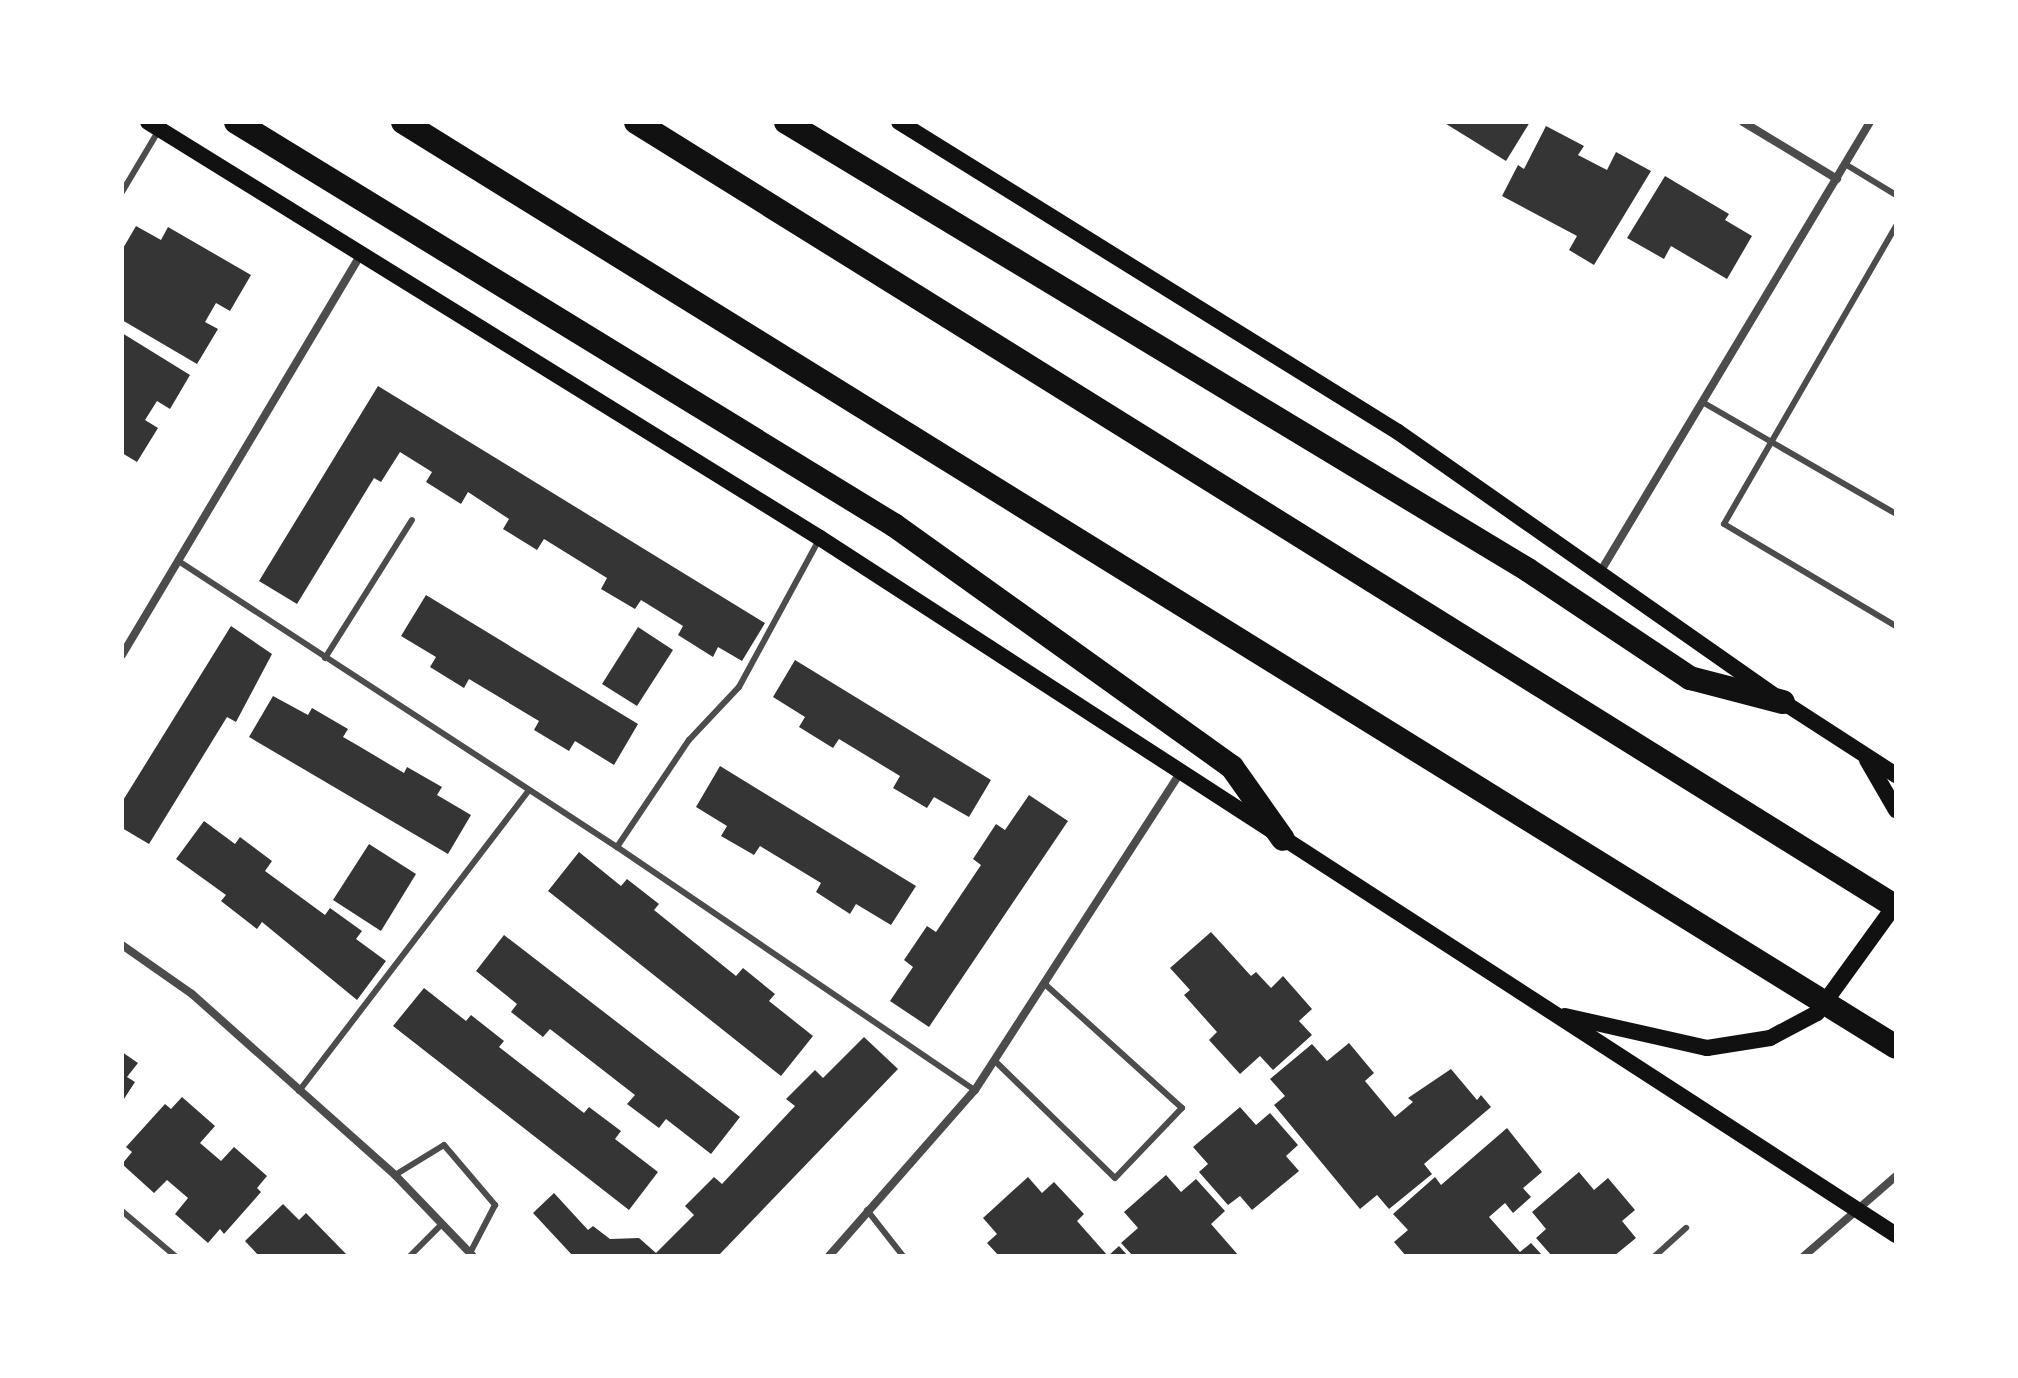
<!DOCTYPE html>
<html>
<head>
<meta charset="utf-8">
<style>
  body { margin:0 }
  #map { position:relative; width:2018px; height:1378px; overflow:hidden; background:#fff; font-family:Overpass,sans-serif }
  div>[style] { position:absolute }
  .building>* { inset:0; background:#353535 }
  .service>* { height:6px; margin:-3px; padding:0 3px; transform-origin:3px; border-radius:3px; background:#4c4c4c }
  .minor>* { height:8px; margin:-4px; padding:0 4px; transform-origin:4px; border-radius:4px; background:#4c4c4c }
  .secondary>* { height:16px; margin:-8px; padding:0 8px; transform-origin:8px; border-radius:8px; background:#111 }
  .motorway>* { height:24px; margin:-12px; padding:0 12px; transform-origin:12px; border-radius:12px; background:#111 }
  span { translate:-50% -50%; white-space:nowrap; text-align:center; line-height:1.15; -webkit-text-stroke:6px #fff; paint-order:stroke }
  .frame { position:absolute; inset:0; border:124px solid #fff; pointer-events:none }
</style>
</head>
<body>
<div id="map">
  <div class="building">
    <i style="clip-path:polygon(1443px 122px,1530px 122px,1506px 161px)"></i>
    <i style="clip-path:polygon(1546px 126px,1584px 146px,1578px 155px,1607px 170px,1616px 152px,1651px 171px,1594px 265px,1569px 250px,1577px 236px,1502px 196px,1518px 165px,1524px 169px)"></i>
    <i style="clip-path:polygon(1665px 176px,1729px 214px,1725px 220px,1752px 236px,1727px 279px,1671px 246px,1664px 259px,1627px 238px)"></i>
    <i style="clip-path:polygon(136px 226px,161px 240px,168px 227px,251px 275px,230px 311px,216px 303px,205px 322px,218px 329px,197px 364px,122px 320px,122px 250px)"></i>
    <i style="clip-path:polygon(122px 333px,190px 375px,170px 409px,157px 401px,145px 420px,158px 428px,137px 462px,122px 453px)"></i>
    <i style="clip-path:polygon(378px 386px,765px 623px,742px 661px,718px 647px,713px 657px,678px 635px,683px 626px,641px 600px,635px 609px,601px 589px,607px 578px,544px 539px,537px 550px,503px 529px,509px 519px,468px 492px,461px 504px,426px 482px,432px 472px,400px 452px,381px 482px,374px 478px,297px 604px,259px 581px)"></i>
    <i style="clip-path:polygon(426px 595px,638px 724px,614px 765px,575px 741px,569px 751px,534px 730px,539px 721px,469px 679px,464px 688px,430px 667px,436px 657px,401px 636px)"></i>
    <i style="clip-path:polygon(231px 626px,272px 654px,236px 722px,227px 717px,149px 844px,122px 828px,122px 802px)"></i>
    <i style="clip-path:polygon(638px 627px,673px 650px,637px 706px,602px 684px)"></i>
    <i style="clip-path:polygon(795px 660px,991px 780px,969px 817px,934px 797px,927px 808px,893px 788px,900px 776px,839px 739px,833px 748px,799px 727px,805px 717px,773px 697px)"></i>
    <i style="clip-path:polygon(273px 696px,308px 715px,312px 708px,348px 729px,343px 737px,357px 745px,404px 773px,407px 767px,442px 787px,437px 795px,471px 815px,448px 854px,249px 737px)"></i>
    <i style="clip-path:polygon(720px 766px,916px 886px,891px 925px,856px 904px,850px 914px,816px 892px,821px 883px,760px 846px,754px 855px,721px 836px,727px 826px,696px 807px)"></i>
    <i style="clip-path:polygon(1029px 795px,1068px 821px,929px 1027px,890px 1001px,913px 967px,904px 960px,927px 926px,936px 932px,981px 865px,973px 859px,996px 824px,1005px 830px)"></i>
    <i style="clip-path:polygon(204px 821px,235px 844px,240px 837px,272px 861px,265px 871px,325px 915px,330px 908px,362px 931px,356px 939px,386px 961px,357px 1000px,262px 922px,257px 929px,221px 901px,226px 895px,176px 859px)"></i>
    <i style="clip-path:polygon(369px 844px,416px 874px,381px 931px,333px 900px)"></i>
    <i style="clip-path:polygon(579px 852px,621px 886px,627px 879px,659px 904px,654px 910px,736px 976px,743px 968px,775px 994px,769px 1001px,813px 1036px,781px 1076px,548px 891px)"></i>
    <i style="clip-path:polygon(1211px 932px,1251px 976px,1256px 972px,1271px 988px,1283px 976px,1312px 1009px,1299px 1021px,1312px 1035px,1273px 1070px,1260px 1056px,1240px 1074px,1209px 1040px,1217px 1032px,1184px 995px,1190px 990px,1170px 968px)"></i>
    <i style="clip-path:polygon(504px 935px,740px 1117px,711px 1154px,666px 1119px,659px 1128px,627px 1104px,635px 1095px,550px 1029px,543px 1037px,511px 1012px,517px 1004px,476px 971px)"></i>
    <i style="clip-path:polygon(424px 988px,466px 1021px,471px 1015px,504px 1041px,499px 1047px,584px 1113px,589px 1107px,621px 1131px,615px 1139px,658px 1172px,629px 1210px,393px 1026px)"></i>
    <i style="clip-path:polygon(864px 1037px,898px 1069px,718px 1256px,573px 1256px,533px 1213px,554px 1193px,588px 1230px,593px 1226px,610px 1239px,639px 1238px,656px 1253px,694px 1215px,685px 1206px,714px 1177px,722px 1184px,795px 1106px,786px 1099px,815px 1070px,823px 1078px)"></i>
    <i style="clip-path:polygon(1349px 1043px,1374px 1073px,1365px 1081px,1395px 1117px,1413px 1102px,1408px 1098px,1451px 1069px,1477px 1100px,1481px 1095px,1491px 1107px,1424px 1164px,1432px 1174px,1389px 1209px,1377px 1195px,1360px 1209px,1274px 1105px,1285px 1096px,1270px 1079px,1312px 1044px,1327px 1061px)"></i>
    <i style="clip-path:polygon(122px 1052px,138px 1063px,127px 1077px,135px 1082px,122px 1102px)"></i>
    <i style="clip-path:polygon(182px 1097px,215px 1126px,200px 1143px,221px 1161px,234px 1147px,267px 1176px,257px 1188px,261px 1192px,224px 1234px,220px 1229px,208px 1243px,175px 1214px,188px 1198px,167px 1180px,154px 1193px,122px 1164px,132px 1152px,126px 1147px,165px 1104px,171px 1109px)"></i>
    <i style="clip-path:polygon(1240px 1107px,1256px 1125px,1270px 1113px,1298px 1145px,1286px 1156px,1299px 1171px,1252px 1210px,1240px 1196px,1228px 1205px,1199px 1172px,1208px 1164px,1193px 1147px)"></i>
    <i style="clip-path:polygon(1507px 1128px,1542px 1172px,1523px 1188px,1531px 1197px,1513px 1213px,1505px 1203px,1489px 1217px,1520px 1252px,1531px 1243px,1543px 1256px,1406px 1256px,1394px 1242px,1408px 1230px,1393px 1214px,1435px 1177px,1441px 1185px)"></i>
    <i style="clip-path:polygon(1579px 1172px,1594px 1190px,1608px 1178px,1635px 1210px,1622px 1221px,1636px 1238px,1614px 1256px,1552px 1256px,1536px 1238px,1546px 1229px,1532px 1212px)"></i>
    <i style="clip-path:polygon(1166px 1175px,1181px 1192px,1196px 1179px,1225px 1211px,1211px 1224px,1239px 1256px,1133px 1256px,1121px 1243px,1138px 1228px,1124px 1212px)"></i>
    <i style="clip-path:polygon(1028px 1177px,1042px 1193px,1054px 1182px,1084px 1214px,1077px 1221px,1108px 1256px,1119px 1246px,1128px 1256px,999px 1256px,987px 1243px,997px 1234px,983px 1218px)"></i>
    <i style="clip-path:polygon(283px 1204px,299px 1220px,306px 1213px,348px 1256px,259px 1256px,245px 1241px)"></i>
  </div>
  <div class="service">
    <i style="left:1845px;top:164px;width:60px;rotate:31.3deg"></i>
    <i style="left:122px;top:192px;width:72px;rotate:-59.2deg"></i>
    <i style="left:1896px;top:226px;width:344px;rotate:120deg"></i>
    <i style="left:1724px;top:524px;width:200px;rotate:30.7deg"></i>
    <i style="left:1704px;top:403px;width:222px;rotate:30deg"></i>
    <i style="left:180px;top:562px;width:522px;rotate:33.11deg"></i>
    <i style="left:617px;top:847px;width:433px;rotate:34.2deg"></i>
    <i style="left:325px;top:658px;width:163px;rotate:-57.8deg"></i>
    <i style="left:617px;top:847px;width:129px;rotate:-56.1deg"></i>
    <i style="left:689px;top:740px;width:73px;rotate:-46.7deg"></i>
    <i style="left:739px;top:687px;width:170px;rotate:-61.5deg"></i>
    <i style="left:996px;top:1062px;width:166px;rotate:44.3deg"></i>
    <i style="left:1115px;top:1178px;width:97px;rotate:-46.3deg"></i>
    <i style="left:1182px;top:1108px;width:185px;rotate:-137.9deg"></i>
    <i style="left:299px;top:1091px;width:377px;rotate:-52.6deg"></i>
    <i style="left:395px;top:1175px;width:57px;rotate:-31.5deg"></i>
    <i style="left:444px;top:1145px;width:79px;rotate:49.6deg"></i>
    <i style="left:495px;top:1205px;width:54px;rotate:117.5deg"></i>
    <i style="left:867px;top:1210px;width:58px;rotate:52deg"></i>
    <i style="left:122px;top:1211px;width:70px;rotate:40.3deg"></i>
    <i style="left:410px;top:1256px;width:45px;rotate:-45deg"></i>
    <i style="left:1655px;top:1256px;width:42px;rotate:-42.1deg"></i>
  </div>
  <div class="minor">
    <i style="left:1743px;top:122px;width:110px;rotate:31.2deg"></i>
    <i style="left:1599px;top:574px;width:527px;rotate:-59.05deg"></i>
    <i style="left:122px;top:655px;width:465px;rotate:-59.2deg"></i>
    <i style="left:122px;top:945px;width:85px;rotate:35deg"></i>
    <i style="left:192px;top:994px;width:272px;rotate:41.7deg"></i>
    <i style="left:395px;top:1175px;width:112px;rotate:46.1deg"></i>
    <i style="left:829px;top:1256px;width:221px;rotate:-48.7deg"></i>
    <i style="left:975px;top:1090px;width:378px;rotate:-57.1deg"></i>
    <i style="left:1804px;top:1256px;width:122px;rotate:-41deg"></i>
  </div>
  <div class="secondary">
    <i style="left:148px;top:122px;width:790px;rotate:31.76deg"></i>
    <i style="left:820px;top:538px;width:1282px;rotate:32.93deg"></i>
    <i style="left:899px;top:122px;width:587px;rotate:31.85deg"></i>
    <i style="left:1398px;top:432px;width:470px;rotate:35deg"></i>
    <i style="left:1783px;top:702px;width:135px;rotate:32.9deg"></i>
    <i style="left:1867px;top:760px;width:58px;rotate:59.9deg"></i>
    <i style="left:1565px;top:1016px;width:146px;rotate:12.7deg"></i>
    <i style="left:1707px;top:1048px;width:64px;rotate:-9deg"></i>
    <i style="left:1770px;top:1038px;width:53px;rotate:-28deg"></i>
    <i style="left:1817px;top:1013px;width:135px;rotate:-54.1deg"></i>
  </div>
  <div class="motorway">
    <i style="left:236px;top:122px;width:772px;rotate:31.49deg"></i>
    <i style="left:894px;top:525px;width:416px;rotate:35.6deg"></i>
    <i style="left:1232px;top:767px;width:88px;rotate:54.7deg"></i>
    <i style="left:403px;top:122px;width:1756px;rotate:31.78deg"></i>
    <i style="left:636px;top:122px;width:1485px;rotate:31.92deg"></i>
    <i style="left:786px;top:122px;width:867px;rotate:31.12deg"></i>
    <i style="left:1528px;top:570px;width:195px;rotate:33.7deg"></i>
    <i style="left:1690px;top:678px;width:96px;rotate:14.5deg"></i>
  </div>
  <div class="frame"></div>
</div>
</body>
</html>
